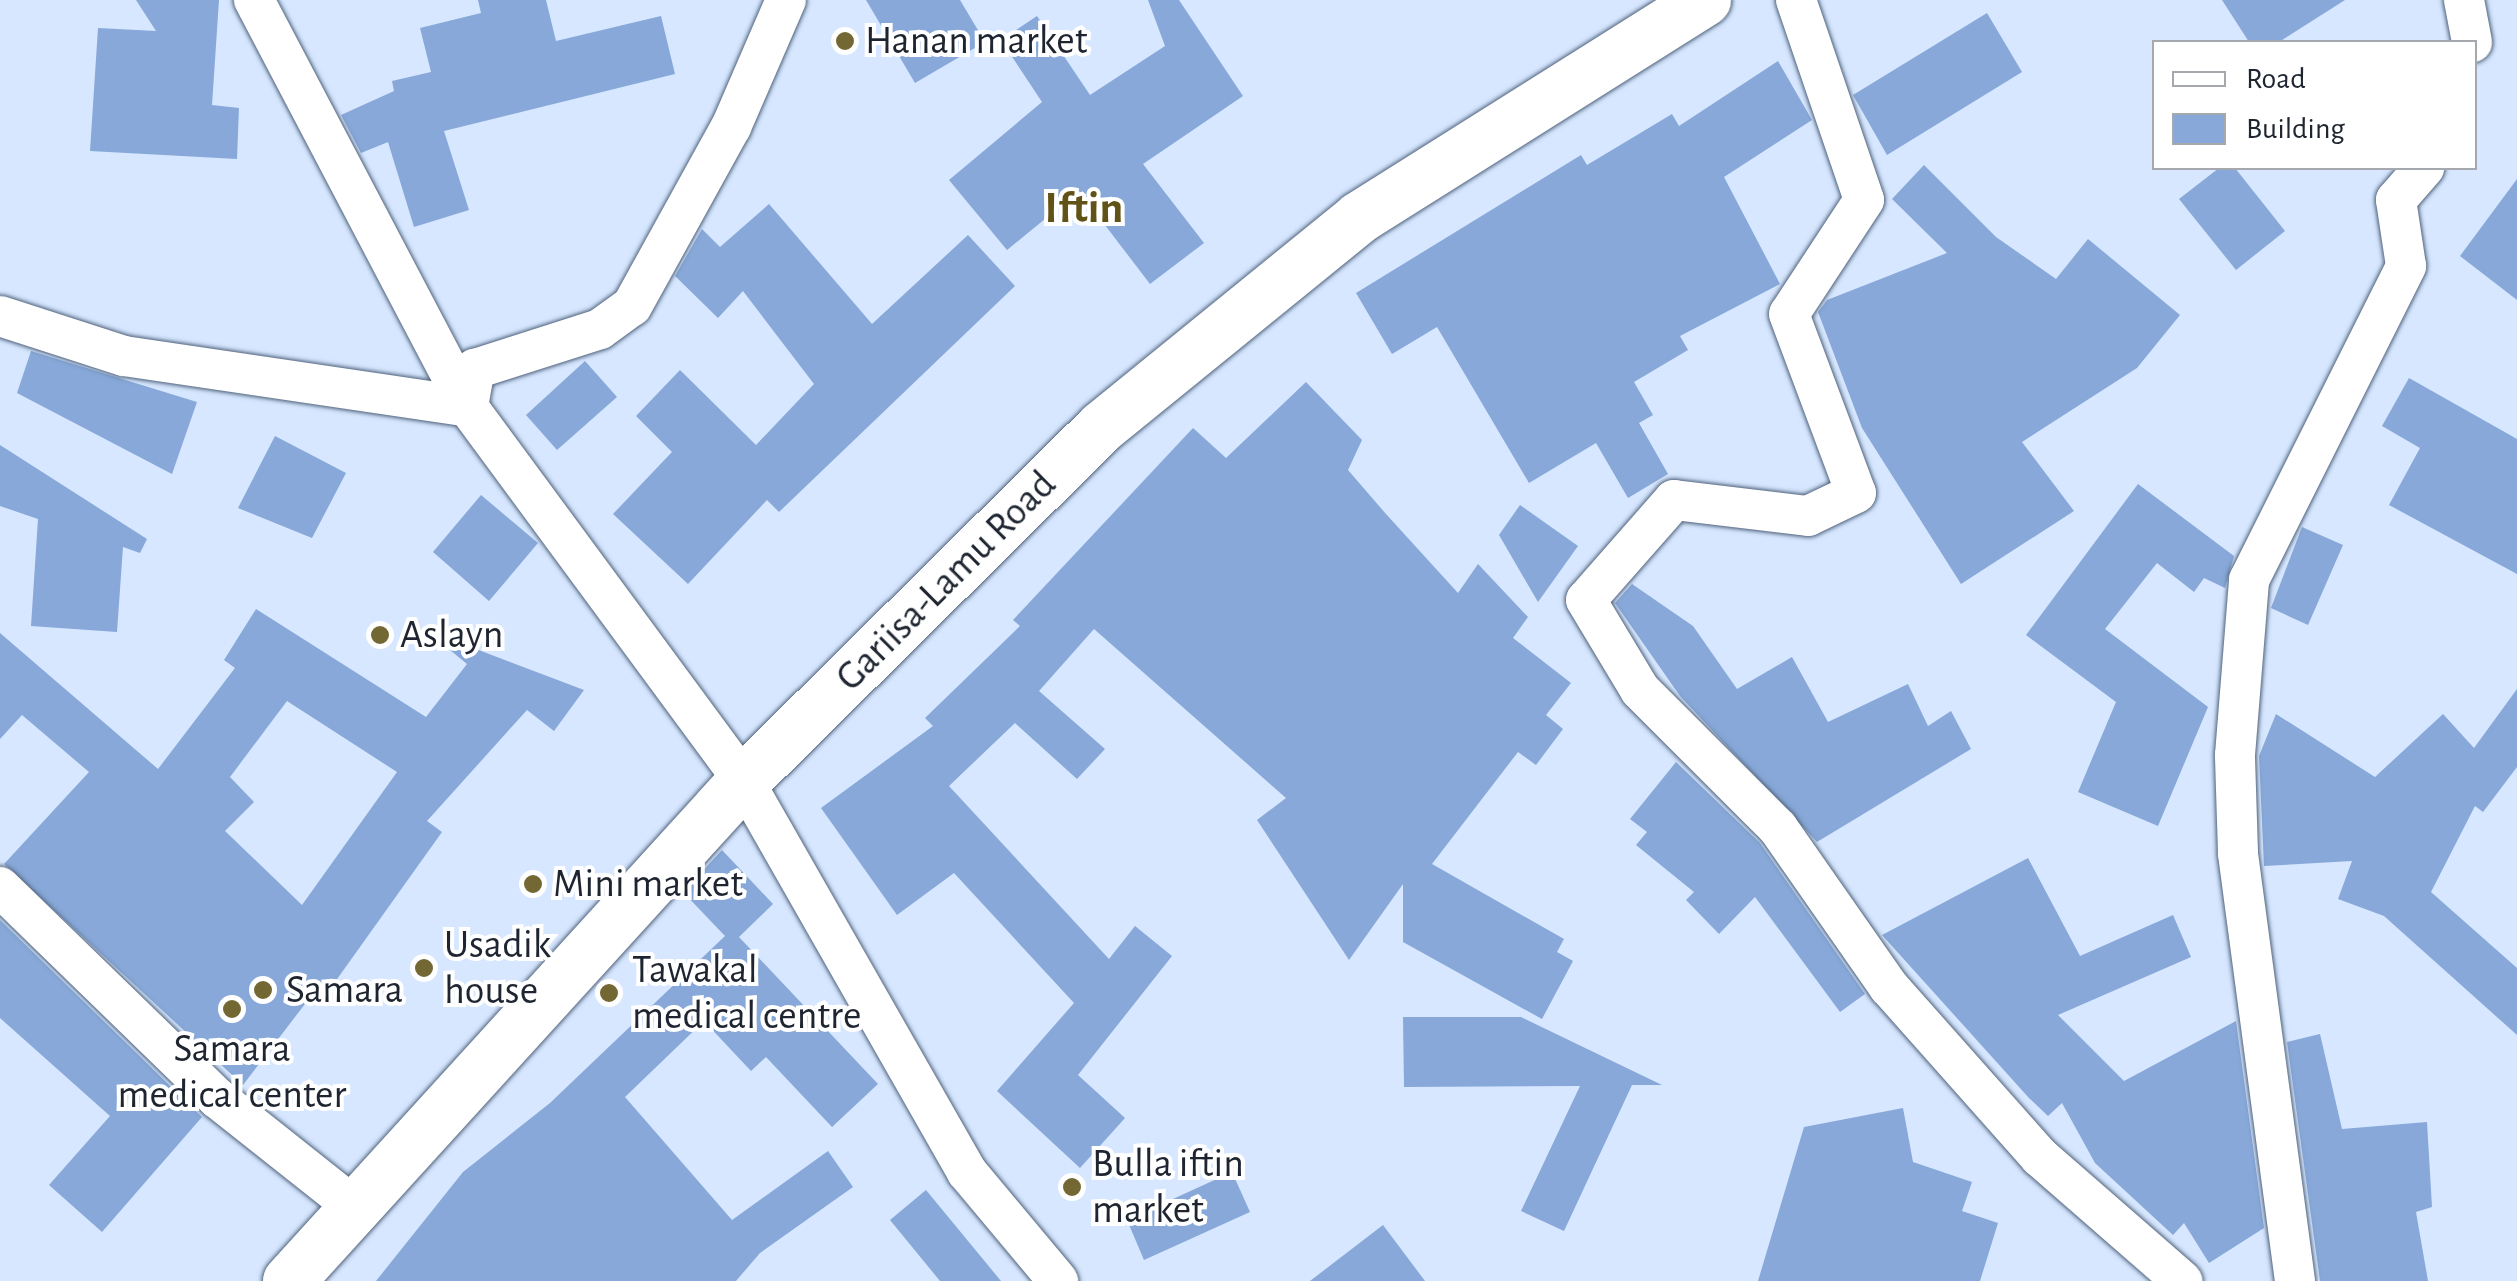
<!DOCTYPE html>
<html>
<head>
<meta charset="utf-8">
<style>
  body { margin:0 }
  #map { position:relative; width:2517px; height:1281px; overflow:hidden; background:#d6e7ff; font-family:"Alegreya Sans",sans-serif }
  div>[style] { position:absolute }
  .building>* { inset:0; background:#87a8d8 }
  .roads { filter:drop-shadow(0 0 2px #50627c) drop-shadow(0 0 2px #50627c) }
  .minor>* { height:40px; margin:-20px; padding:0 20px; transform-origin:20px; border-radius:20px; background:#fff }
  .tertiary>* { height:52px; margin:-26px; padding:0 26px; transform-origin:26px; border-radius:26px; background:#fff }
  .dots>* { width:28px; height:28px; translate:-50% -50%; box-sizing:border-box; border:5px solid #fff; border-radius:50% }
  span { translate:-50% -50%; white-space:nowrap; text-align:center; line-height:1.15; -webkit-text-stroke:8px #fff; paint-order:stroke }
  .poi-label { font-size:40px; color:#1e2530 }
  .left { translate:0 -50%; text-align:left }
  .street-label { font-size:40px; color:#1e2530 }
  .quarter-label { font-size:45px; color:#615317; font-weight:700 }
  .legend { position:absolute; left:2152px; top:40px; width:325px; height:130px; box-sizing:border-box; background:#fff; border:2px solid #a5a8ac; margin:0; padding:12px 18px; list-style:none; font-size:30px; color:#1e2530 }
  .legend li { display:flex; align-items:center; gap:20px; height:50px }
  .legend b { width:50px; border:2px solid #a5a8ac }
</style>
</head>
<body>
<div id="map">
  <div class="building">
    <i style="clip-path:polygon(136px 0,219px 0,212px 105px,239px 108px,237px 159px,90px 151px,98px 28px,156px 31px)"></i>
    <i style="clip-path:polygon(478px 0,546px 0,556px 41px,661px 16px,675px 74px,444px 131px,469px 210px,414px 227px,388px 142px,361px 153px,341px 115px,394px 91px,392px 81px,431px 72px,420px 28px,481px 13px)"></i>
    <i style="clip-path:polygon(866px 0,960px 0,985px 42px,915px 83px)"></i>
    <i style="clip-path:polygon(1148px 0,1179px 0,1243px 96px,1143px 164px,1204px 243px,1150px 284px,1079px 191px,1007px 250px,949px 180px,1042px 102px,1001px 40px,1037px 16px,1090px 95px,1165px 46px)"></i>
    <i style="clip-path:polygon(2222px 0,2345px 0,2279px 42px,2249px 42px)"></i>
    <i style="clip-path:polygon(1987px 13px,2022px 72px,1887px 155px,1853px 95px)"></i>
    <i style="clip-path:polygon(1778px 61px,1812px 120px,1724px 177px,1780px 284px,1680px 336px,1688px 350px,1634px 382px,1653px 415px,1639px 423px,1668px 474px,1628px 498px,1596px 443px,1529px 483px,1437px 327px,1392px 354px,1356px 293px,1581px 155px,1587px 165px,1672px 114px,1679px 126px)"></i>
    <i style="clip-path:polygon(1924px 165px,1996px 237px,2056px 279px,2088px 239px,2180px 315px,2137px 368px,2022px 442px,2074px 511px,1961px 584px,1862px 428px,1818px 312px,1827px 300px,1947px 253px,1892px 199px)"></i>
    <i style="clip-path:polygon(2219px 168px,2235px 168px,2285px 231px,2236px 270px,2179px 199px)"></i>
    <i style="clip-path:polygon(2517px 179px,2517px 300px,2460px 256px)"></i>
    <i style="clip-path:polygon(769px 204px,872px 324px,968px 235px,1015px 286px,779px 512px,767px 500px,688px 584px,613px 514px,672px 452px,636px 416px,680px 370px,756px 445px,814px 384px,743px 291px,718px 318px,675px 276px,702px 229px,720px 247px)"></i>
    <i style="clip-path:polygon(31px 351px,197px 402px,172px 474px,17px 393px)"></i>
    <i style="clip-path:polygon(585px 361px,617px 397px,557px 450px,526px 415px)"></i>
    <i style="clip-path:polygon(2409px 378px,2517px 439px,2517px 574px,2389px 505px,2420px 448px,2382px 426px)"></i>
    <i style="clip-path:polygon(1306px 382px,1362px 440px,1348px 470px,1386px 514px,1458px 593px,1478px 564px,1528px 617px,1513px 638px,1571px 683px,1546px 715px,1563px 729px,1536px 765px,1518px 752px,1432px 864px,1564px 939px,1557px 952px,1573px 961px,1542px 1019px,1403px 942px,1403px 884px,1349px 960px,1257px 820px,1286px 798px,1094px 629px,1039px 691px,1105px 749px,1077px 779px,1015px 723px,949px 786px,1109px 959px,1135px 926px,1172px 956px,1078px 1075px,1125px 1118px,1080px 1168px,997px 1091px,1074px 1003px,954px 873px,897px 915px,821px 808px,933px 726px,925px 718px,1020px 626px,1013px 620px,1193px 428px,1226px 458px)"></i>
    <i style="clip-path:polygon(275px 436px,346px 473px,312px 538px,238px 508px)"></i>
    <i style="clip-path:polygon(0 445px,147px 539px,140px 553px,123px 547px,117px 632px,31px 626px,38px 519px,0 506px)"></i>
    <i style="clip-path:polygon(2138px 484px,2234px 556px,2225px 588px,2204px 578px,2194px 592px,2157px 563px,2105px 629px,2208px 707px,2158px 826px,2078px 792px,2116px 702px,2026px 635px)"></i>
    <i style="clip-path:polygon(481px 495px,538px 543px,489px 601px,433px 552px)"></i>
    <i style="clip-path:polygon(1520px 505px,1578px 546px,1538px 602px,1499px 535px)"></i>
    <i style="clip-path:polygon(2302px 527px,2343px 545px,2308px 625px,2271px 608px)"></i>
    <i style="clip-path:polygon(1632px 584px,1693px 626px,1737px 689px,1792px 657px,1828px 722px,1908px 684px,1928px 726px,1951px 711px,1971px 749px,1817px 842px,1680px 696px,1615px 603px)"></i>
    <i style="clip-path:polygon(evenodd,256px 609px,426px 717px,467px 664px,450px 650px,455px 641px,584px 690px,554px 731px,527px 710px,427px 821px,442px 832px,330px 989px,321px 983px,243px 1085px,4px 864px,89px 772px,22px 715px,0 739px,0 633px,158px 769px,235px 668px,224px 660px,256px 609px,287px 701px,397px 772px,302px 905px,225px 831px,254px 802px,230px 777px,287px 701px)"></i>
    <i style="clip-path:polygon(2517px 689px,2517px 767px,2483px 812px,2475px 806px,2431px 892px,2517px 968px,2517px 1035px,2384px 916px,2338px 899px,2352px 861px,2264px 866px,2259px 756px,2276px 714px,2375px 777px,2443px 714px,2474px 748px)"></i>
    <i style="clip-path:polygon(1676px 762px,1760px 843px,1865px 994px,1840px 1012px,1755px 897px,1719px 934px,1686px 900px,1694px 892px,1636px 845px,1647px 832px,1630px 819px)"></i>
    <i style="clip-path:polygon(722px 850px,773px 904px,739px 937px,878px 1084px,832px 1127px,766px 1057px,751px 1071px,704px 1021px,625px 1097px,732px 1220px,828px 1151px,853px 1187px,760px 1253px,736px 1281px,376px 1281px,463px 1172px,550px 1103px,725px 936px,683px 892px)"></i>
    <i style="clip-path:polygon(2028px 858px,2080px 956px,2173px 915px,2191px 957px,2058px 1015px,2124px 1081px,2236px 1021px,2264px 1228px,2209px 1263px,2184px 1223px,2173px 1235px,2095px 1163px,2062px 1103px,2048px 1116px,2029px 1098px,1882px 935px)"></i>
    <i style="clip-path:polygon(0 920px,202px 1117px,102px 1232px,49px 1185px,110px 1116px,0 1018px)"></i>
    <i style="clip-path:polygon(1403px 1017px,1521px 1017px,1662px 1085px,1632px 1085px,1564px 1231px,1521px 1211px,1580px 1086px,1404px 1087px)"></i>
    <i style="clip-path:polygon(2320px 1034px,2342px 1129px,2427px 1122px,2432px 1207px,2416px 1212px,2428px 1281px,2320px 1281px,2287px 1042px)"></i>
    <i style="clip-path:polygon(1903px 1108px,1913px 1162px,1972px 1182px,1962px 1211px,1998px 1223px,1980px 1281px,1758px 1281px,1804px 1127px)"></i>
    <i style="clip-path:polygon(1232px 1172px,1250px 1212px,1144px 1260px,1127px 1220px)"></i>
    <i style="clip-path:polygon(926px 1190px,1001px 1281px,940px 1281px,890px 1220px)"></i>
    <i style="clip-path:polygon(1383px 1225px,1425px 1281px,1310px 1281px)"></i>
  </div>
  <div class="roads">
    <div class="minor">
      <i style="left:254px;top:0;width:460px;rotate:62.3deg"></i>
      <i style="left:468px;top:407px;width:465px;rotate:53.6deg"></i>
      <i style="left:744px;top:781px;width:450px;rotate:60.3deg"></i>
      <i style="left:967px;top:1172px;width:142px;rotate:50.1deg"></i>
      <i style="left:1796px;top:0;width:211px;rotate:71.2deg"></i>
      <i style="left:1864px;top:200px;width:136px;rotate:123.3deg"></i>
      <i style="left:1789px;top:314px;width:191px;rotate:69.5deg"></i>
      <i style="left:1856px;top:493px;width:53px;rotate:154.4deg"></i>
      <i style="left:1808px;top:516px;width:135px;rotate:-173.2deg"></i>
      <i style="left:1674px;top:500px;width:133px;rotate:131.3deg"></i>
      <i style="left:1586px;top:600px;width:105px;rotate:59deg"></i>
      <i style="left:1640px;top:690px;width:195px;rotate:45deg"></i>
      <i style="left:1778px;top:828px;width:194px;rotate:55.1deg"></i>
      <i style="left:1889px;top:987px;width:227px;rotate:48.4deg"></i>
      <i style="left:2040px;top:1157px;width:189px;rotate:41.1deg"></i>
      <i style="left:2464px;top:0;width:43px;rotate:79.2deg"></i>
      <i style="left:0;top:316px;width:130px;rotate:17.9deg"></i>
      <i style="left:124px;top:356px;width:348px;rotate:8.4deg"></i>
      <i style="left:468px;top:407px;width:39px;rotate:-80deg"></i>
      <i style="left:475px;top:369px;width:131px;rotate:-17.7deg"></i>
      <i style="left:600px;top:329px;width:39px;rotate:-36deg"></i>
      <i style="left:632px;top:306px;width:205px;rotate:-61.1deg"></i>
      <i style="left:731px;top:127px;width:138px;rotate:-66.6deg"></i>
      <i style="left:0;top:887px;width:303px;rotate:44.2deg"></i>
      <i style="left:217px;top:1098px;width:172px;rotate:38.4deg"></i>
      <i style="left:2295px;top:1281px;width:432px;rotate:-97.6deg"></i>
      <i style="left:2238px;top:853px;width:98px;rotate:-91.8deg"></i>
      <i style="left:2235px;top:755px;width:176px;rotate:-85.4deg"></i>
      <i style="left:2249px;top:580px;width:351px;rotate:-63.4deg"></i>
      <i style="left:2406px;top:266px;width:67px;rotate:-98.6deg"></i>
      <i style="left:2396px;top:200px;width:43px;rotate:-48.8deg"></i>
    </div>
    <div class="tertiary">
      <i style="left:289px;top:1281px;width:676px;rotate:-47.7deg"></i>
      <i style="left:744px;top:781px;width:503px;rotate:-44.68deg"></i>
      <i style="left:1102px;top:427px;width:331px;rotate:-39.1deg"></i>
      <i style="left:1359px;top:218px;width:409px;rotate:-32.2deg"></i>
    </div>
  </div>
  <div class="dots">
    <i style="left:845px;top:41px;background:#736734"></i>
    <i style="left:380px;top:635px;background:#736734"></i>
    <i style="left:533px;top:884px;background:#736734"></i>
    <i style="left:424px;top:968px;background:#736734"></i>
    <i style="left:263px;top:990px;background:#736734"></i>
    <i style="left:609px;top:993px;background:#736734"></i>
    <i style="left:232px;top:1009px;background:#736734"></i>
    <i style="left:1072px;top:1187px;background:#736734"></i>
  </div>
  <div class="poi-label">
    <span class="left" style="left:865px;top:41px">Hanan market</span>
    <span class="left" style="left:400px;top:635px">Aslayn</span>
    <span class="left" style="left:553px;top:884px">Mini market</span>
    <span class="left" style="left:444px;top:968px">Usadik<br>house</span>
    <span class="left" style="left:632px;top:993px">Tawakal<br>medical centre</span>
    <span class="left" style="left:286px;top:990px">Samara</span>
    <span style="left:232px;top:1072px">Samara<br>medical center</span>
    <span class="left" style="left:1092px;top:1187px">Bulla iftin<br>market</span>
  </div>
  <div class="street-label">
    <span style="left:946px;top:581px;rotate:-45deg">Gariisa-Lamu Road</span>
  </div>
  <div class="quarter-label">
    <span style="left:1084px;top:209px">Iftin</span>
  </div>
  <ul class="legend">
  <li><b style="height:12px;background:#fff"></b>Road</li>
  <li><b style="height:28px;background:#87a8d8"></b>Building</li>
  </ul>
</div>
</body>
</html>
